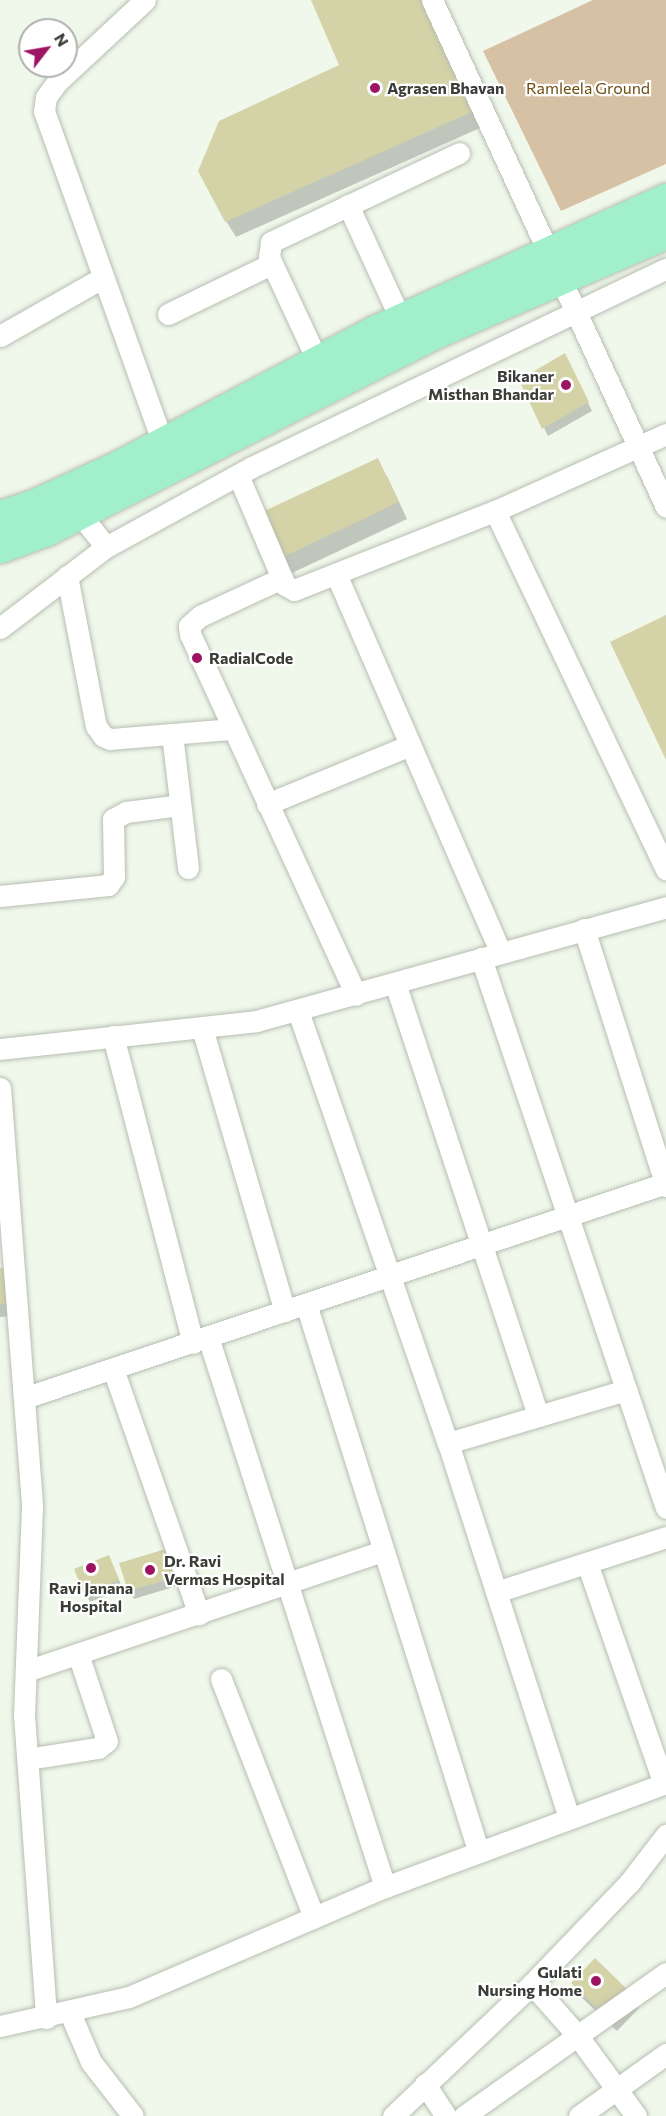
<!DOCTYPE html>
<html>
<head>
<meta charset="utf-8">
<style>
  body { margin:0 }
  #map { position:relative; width:666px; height:2116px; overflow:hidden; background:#f0f8eb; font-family:Commissioner,sans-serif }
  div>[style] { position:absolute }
  .green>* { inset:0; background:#d6c1a4 }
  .shadow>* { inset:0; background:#0003 }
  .building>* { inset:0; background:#d4d2a7 }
  .roads { filter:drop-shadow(0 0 2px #b7beb2) drop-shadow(0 0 2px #b7beb2) }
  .street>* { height:21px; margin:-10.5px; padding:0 10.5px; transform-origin:10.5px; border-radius:10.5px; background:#fff }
  .primary>* { height:33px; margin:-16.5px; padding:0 16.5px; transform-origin:16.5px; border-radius:16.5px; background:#a2f0cb }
  .dots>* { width:16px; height:16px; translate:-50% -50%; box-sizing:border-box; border:3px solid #fff; border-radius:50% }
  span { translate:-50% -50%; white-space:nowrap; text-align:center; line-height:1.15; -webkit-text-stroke:4.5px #fff; paint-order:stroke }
  .poi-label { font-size:16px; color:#3a3d38; font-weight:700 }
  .left { translate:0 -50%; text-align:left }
  .right { translate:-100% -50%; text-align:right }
  .park-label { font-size:16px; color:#6d4b0d }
  .north { position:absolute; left:18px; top:18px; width:60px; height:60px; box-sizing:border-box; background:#fff; border:2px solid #b0b1af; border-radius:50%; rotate:59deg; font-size:16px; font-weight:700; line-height:24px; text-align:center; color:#3a3d38 }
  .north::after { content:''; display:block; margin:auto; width:21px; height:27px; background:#9d1463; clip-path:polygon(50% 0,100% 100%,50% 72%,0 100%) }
</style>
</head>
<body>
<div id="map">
  <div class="green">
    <i style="clip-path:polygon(593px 0,666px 0,666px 164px,561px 211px,483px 51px)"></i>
  </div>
  <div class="shadow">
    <i style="clip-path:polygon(312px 0,423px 0,480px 128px,236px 237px,226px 221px,340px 66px)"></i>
    <i style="clip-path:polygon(569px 363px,592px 411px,548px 436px,521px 381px)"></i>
    <i style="clip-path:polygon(387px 476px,407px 519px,292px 573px,283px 557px)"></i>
    <i style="clip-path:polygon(0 1269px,14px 1316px,0 1317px)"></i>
    <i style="clip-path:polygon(168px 1550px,180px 1585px,134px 1599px,129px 1591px)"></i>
    <i style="clip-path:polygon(109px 1557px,123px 1589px,90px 1602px,85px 1593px)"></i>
    <i style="clip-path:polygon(573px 1983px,632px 1996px,639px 2008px,617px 2031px,580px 1996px)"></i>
  </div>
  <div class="building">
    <i style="clip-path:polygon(311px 0,422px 0,472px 112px,225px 222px,198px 171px,219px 121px,339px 65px)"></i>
    <i style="clip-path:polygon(565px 353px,589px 402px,542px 429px,519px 380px)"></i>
    <i style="clip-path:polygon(378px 458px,399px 502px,281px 558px,260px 513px)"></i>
    <i style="clip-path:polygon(666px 615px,666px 760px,610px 642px)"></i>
    <i style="clip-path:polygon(0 1268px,6px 1268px,8px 1304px,0 1304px)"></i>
    <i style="clip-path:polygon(169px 1548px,177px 1577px,128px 1591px,119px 1563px)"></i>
    <i style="clip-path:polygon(109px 1555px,119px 1580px,84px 1594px,74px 1569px)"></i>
    <i style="clip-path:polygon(595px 1958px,633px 1995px,609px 2020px,571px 1983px)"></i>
  </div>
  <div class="roads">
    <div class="street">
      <i style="left:145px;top:0;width:120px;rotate:137deg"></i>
      <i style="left:57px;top:82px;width:19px;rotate:126deg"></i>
      <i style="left:46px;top:97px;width:14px;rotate:98deg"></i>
      <i style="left:44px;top:111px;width:353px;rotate:70.3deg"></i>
      <i style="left:432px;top:0;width:558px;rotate:65.22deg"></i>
      <i style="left:348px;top:205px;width:127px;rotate:65.3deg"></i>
      <i style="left:168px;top:314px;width:114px;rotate:-25.9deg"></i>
      <i style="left:0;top:336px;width:117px;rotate:-29.6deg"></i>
      <i style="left:318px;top:362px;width:116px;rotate:-115deg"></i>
      <i style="left:269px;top:257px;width:15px;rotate:-82deg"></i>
      <i style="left:271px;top:242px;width:208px;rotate:-25.3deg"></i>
      <i style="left:238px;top:475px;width:120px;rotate:66.9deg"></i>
      <i style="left:285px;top:585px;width:10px;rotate:29deg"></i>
      <i style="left:294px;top:590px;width:216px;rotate:-21.5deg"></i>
      <i style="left:495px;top:511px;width:188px;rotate:-24.2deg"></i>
      <i style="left:495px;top:511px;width:397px;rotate:64.5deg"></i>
      <i style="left:79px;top:513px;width:43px;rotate:51.5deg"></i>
      <i style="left:106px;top:547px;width:166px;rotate:-28.7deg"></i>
      <i style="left:252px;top:467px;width:459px;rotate:-25.6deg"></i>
      <i style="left:336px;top:574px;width:413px;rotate:66.5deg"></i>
      <i style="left:67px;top:576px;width:153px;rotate:79.1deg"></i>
      <i style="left:96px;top:726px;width:12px;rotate:55deg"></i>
      <i style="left:103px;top:736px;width:8px;rotate:23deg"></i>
      <i style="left:110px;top:739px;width:122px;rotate:-4.7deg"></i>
      <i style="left:282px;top:578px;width:90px;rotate:155.1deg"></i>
      <i style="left:200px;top:616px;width:15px;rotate:138deg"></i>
      <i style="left:189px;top:626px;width:8px;rotate:83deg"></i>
      <i style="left:190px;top:634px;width:397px;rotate:65.3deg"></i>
      <i style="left:0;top:628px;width:133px;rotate:-37.4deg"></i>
      <i style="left:172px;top:734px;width:135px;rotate:83.2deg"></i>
      <i style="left:267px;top:804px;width:155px;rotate:-22.4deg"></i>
      <i style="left:0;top:896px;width:109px;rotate:-5.8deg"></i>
      <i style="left:108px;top:885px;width:10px;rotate:-53deg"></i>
      <i style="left:114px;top:877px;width:58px;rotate:-91deg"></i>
      <i style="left:113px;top:819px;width:15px;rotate:-28deg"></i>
      <i style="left:126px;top:812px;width:54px;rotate:-7.4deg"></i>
      <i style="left:584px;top:929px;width:270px;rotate:72.3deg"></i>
      <i style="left:481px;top:958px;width:580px;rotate:71.41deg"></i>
      <i style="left:395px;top:983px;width:456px;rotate:71.7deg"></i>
      <i style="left:298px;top:1011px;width:457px;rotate:70.9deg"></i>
      <i style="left:448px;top:1443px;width:393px;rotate:72.1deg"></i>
      <i style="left:202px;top:1028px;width:295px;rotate:73.7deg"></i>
      <i style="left:113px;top:1036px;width:317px;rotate:75.4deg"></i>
      <i style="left:0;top:1049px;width:258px;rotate:-6.2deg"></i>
      <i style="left:256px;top:1021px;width:426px;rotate:-15.5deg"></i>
      <i style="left:0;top:1088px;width:420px;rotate:85.6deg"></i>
      <i style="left:32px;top:1507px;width:208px;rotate:92.2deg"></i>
      <i style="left:24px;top:1715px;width:304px;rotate:85.8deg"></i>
      <i style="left:306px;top:1304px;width:572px;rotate:72.51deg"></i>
      <i style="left:208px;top:1337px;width:578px;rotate:72.16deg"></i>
      <i style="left:113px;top:1369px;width:260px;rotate:70.7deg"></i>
      <i style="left:24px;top:1398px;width:677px;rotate:-18.52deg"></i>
      <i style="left:448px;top:1443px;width:186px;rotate:-16.6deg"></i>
      <i style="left:587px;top:1563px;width:234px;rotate:70.8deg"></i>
      <i style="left:496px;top:1592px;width:179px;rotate:-17.9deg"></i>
      <i style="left:26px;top:1671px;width:377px;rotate:-18.6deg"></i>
      <i style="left:221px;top:1679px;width:256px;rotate:68.7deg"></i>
      <i style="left:27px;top:1759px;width:72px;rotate:-8.8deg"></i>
      <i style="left:98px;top:1748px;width:11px;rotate:-38deg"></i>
      <i style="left:107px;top:1741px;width:92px;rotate:-108.4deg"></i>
      <i style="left:532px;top:1984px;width:68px;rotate:48.6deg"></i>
      <i style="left:577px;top:2035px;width:100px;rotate:53.9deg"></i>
      <i style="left:70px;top:2013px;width:53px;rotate:66.8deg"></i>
      <i style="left:91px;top:2062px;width:68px;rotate:52.1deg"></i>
      <i style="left:0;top:2026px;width:132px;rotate:-12.7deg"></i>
      <i style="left:129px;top:1997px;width:279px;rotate:-23.3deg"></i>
      <i style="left:385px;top:1887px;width:300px;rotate:-20.3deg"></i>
      <i style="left:425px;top:2084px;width:38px;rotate:57deg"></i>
      <i style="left:393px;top:2116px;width:192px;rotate:-43.5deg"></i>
      <i style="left:532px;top:1984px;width:140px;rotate:-46.2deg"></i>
      <i style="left:629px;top:1883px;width:61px;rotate:-52.4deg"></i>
      <i style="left:464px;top:2116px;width:247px;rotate:-35.3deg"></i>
      <i style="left:579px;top:2116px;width:107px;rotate:-35.5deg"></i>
    </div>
    <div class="primary">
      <i style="left:0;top:517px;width:38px;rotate:-18deg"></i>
      <i style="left:36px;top:505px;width:94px;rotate:-24.6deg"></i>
      <i style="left:121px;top:466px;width:287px;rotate:-27.8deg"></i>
      <i style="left:375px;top:332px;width:320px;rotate:-24.4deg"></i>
      <i style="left:0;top:546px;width:49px;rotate:-20.3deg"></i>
      <i style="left:46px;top:529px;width:441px;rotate:-26.9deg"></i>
      <i style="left:439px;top:330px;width:247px;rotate:-23.4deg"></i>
    </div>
  </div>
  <div class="dots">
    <i style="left:375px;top:88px;background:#9d1463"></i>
    <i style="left:566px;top:385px;background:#9d1463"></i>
    <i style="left:197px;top:658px;background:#9d1463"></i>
    <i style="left:91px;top:1568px;background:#9d1463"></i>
    <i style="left:150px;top:1570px;background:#9d1463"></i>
    <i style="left:596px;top:1981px;background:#9d1463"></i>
  </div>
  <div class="poi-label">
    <span class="left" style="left:387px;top:88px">Agrasen Bhavan</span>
    <span class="right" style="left:554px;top:385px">Bikaner<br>Misthan Bhandar</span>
    <span class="left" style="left:209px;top:658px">RadialCode</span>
    <span class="left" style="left:164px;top:1570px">Dr. Ravi<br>Vermas Hospital</span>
    <span style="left:91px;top:1597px">Ravi Janana<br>Hospital</span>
    <span class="right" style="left:582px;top:1981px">Gulati<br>Nursing Home</span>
  </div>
  <div class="park-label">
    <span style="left:588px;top:88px">Ramleela Ground</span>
  </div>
  <div class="north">N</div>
</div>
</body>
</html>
